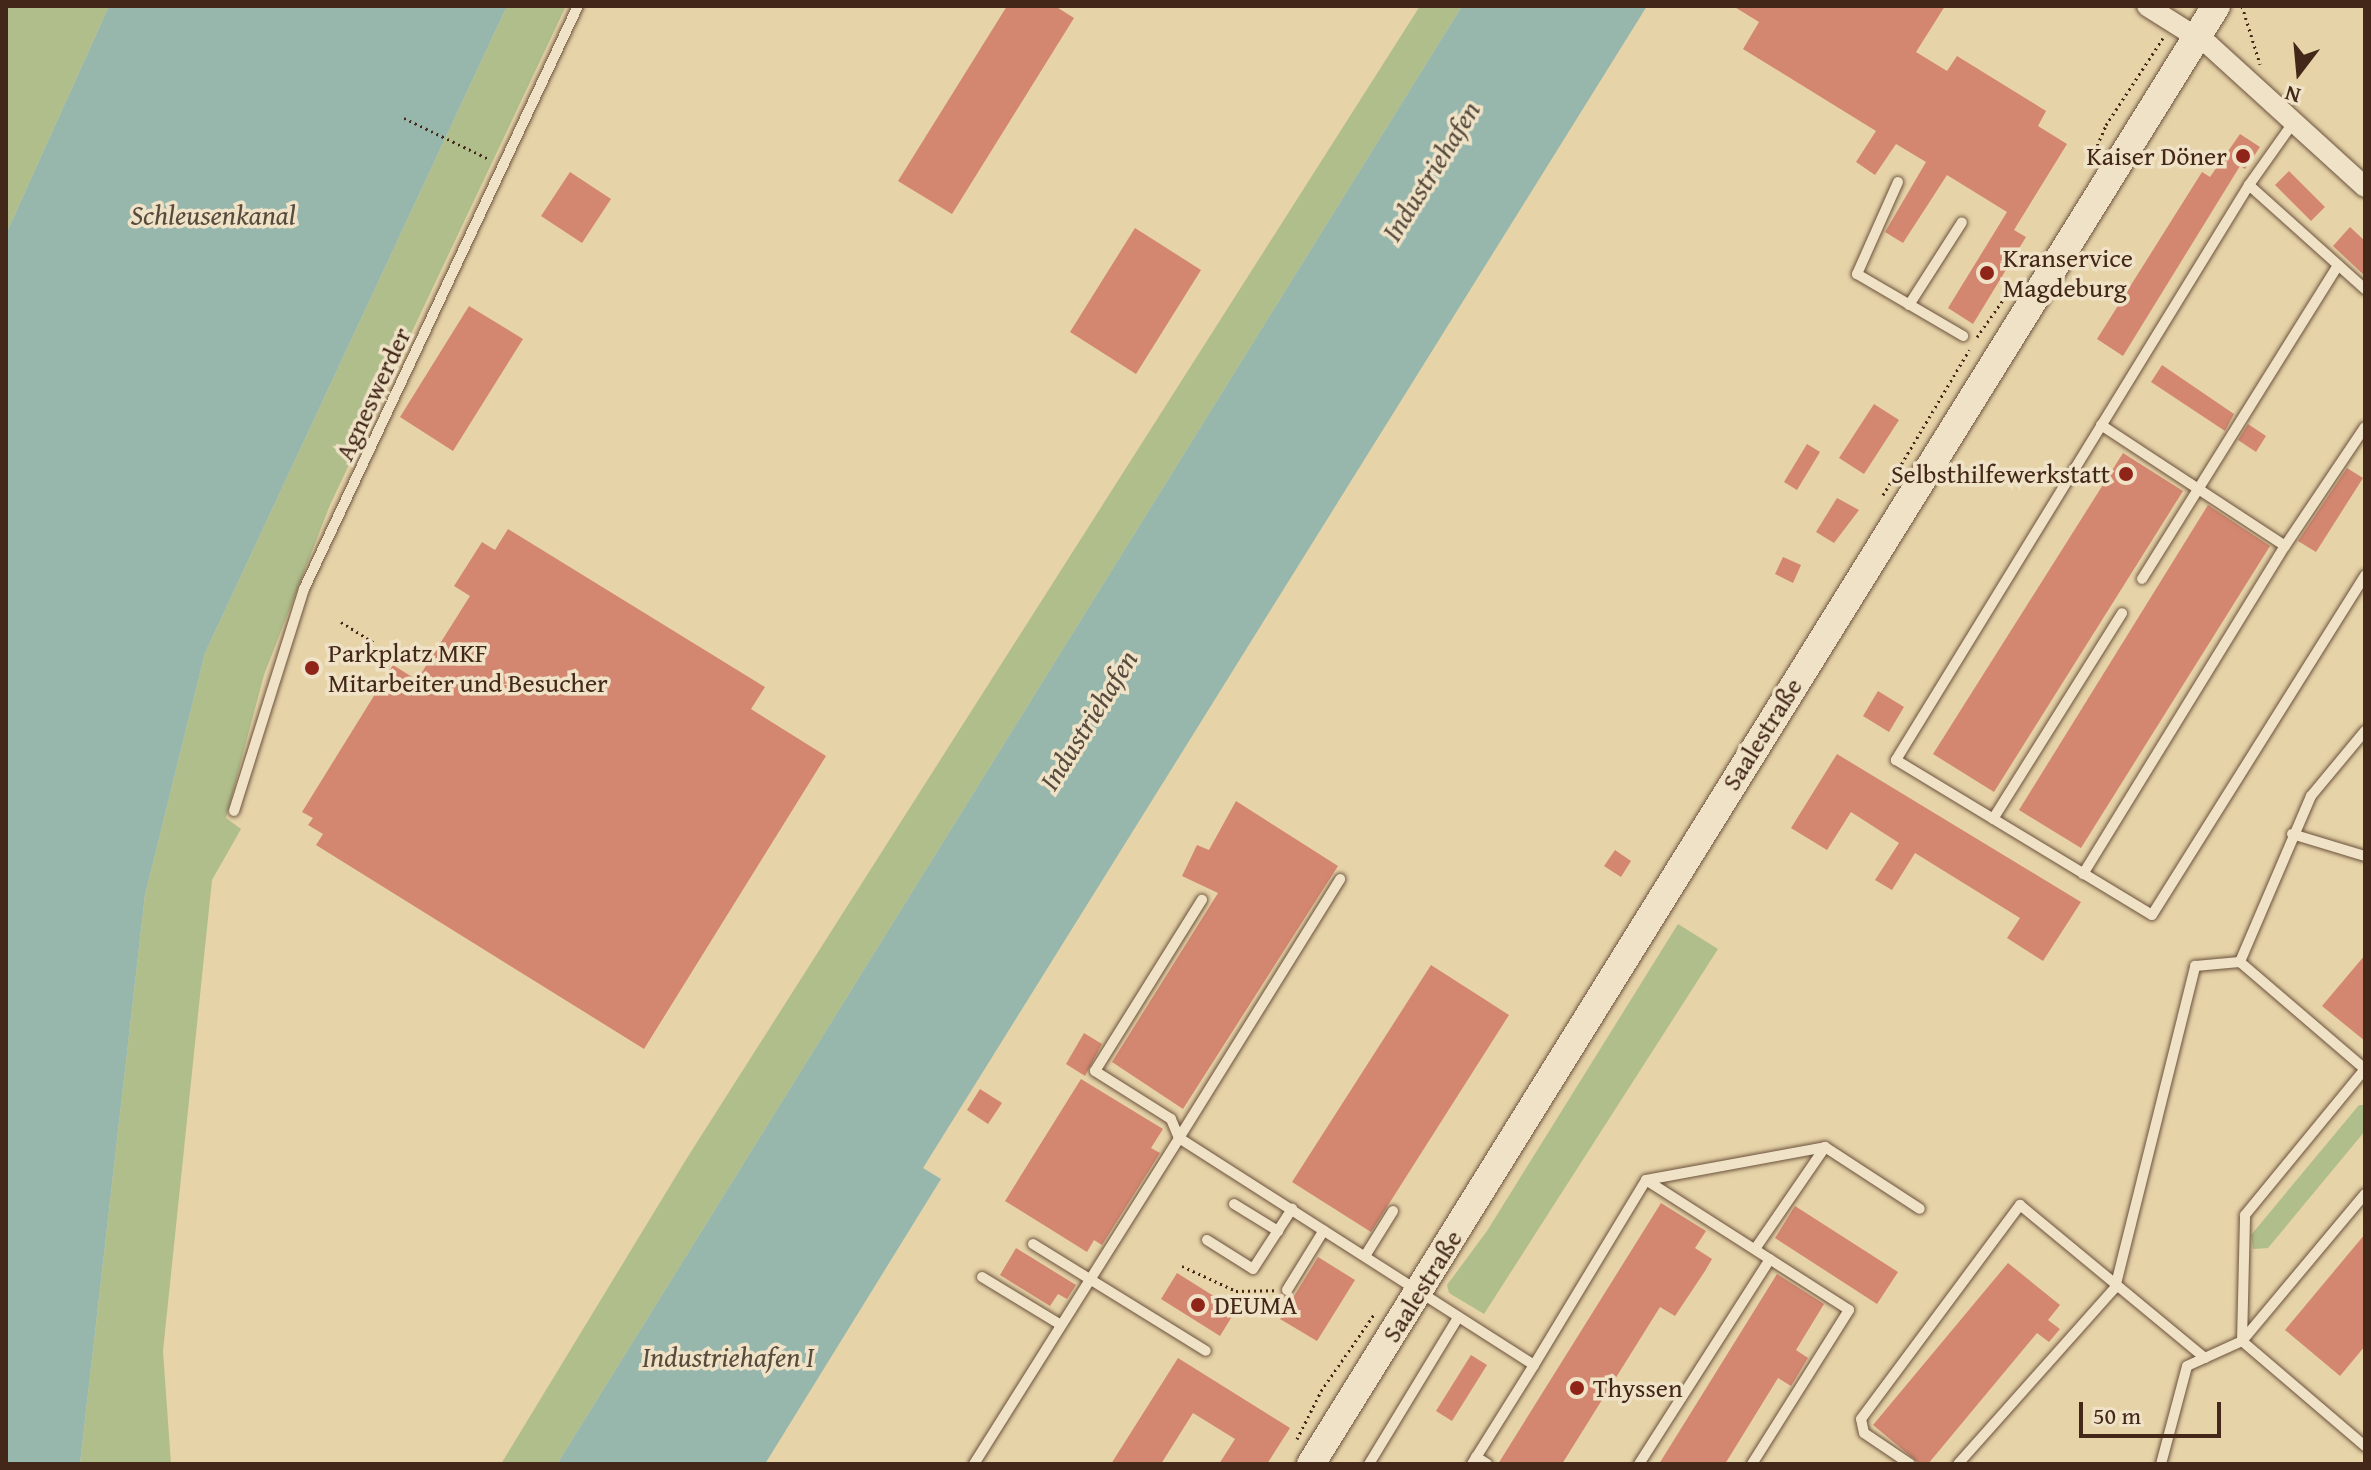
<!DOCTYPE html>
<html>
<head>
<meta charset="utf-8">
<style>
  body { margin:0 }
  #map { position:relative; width:2371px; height:1470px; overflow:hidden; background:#e6d3a8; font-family:"Gentium Book Plus",serif }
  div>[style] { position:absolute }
  .green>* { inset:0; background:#b0be8b }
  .water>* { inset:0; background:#97b7ad }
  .building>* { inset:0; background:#d48770 }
  .path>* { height:3px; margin-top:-1.5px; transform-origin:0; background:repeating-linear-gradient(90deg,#432719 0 2px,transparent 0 6px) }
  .roads { filter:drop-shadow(0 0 2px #6c523d) drop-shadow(0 0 2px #6c523d) }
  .lane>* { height:10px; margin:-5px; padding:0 5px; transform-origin:5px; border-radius:5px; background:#efe2c6 }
  .street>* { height:20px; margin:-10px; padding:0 10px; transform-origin:10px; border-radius:10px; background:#efe2c6 }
  .secondary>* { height:28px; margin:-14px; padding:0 14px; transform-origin:14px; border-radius:14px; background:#efe2c6 }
  .dots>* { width:22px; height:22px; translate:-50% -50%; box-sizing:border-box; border:4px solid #efe2c6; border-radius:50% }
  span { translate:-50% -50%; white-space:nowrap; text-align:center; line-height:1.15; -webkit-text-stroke:7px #efe2c6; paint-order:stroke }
  .poi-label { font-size:26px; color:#432719 }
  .right { translate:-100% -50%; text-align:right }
  .left { translate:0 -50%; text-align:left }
  .street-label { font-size:26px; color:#432719 }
  .water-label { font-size:28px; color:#584b3e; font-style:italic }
  .frame { position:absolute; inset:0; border:8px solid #432719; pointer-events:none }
  .north { position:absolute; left:2259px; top:32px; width:80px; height:80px; -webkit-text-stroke:6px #efe2c6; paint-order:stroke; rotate:196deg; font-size:22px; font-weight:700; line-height:32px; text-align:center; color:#432719 }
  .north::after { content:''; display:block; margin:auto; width:28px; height:36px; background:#432719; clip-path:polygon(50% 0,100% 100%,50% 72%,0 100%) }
  .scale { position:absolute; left:2079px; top:1402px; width:142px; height:36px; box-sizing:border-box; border:4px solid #432719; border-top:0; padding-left:10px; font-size:24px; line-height:28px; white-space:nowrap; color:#432719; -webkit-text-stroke:6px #efe2c6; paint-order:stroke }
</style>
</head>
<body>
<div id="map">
  <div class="green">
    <i style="clip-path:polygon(6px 6px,109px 6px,6px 234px)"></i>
    <i style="clip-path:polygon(507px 6px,566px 6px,330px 505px,264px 675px,226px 818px,241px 829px,212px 880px,163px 1351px,171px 1464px,80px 1464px,145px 895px,205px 653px)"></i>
    <i style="clip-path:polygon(1420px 6px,1462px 6px,557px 1464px,501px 1464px,687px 1158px)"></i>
    <i style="clip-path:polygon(1678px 924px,1718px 949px,1484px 1314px,1449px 1293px,1447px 1285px,1487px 1231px)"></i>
    <i style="clip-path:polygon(2359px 1105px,2365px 1105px,2365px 1131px,2268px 1248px,2253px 1249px,2251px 1235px)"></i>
  </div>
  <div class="water">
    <i style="clip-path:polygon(109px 6px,507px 6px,205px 653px,145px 895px,80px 1464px,6px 1464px,6px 234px)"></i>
    <i style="clip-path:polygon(1462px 6px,1647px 6px,923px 1168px,941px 1179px,765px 1464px,557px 1464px)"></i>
  </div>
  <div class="building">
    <i style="clip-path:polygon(1007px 6px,1055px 6px,1074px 18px,952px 214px,898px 181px)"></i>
    <i style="clip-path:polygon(1733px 6px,1945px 6px,1916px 52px,1947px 71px,1957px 56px,2046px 111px,2038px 126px,2067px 144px,2014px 230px,2026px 237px,1973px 324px,1948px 308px,2007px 212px,1947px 175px,1903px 243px,1885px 232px,1926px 162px,1896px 144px,1875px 175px,1856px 162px,1876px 131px,1743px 49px,1759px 22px)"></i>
    <i style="clip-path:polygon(2240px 134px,2260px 147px,2245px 169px,2240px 166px,2123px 356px,2097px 339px,2202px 172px,2210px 177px)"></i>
    <i style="clip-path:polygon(2289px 171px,2325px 207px,2311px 221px,2275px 185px)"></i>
    <i style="clip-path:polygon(570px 172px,611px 199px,582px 243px,541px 216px)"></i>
    <i style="clip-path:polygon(2350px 227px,2365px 241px,2365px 276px,2333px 246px)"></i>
    <i style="clip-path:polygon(1135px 228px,1201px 270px,1136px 374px,1070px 332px)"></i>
    <i style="clip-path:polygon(469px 306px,523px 339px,453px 451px,400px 417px)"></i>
    <i style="clip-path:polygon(2162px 365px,2234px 414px,2225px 431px,2151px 382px)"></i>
    <i style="clip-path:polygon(1874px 404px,1899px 420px,1864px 474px,1839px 458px)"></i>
    <i style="clip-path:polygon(2248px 424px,2266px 436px,2256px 452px,2238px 440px)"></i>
    <i style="clip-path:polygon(1807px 444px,1820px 452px,1797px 490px,1784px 482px)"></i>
    <i style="clip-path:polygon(2123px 453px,2183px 491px,1994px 792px,1933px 754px)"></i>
    <i style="clip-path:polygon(2347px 468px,2363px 478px,2316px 552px,2298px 541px)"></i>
    <i style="clip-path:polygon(1837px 498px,1859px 510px,1834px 543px,1816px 532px)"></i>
    <i style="clip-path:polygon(2208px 505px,2270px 546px,2081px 848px,2019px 810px)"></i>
    <i style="clip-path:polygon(508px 529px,765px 687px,751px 709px,826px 756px,644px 1049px,316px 845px,323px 834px,308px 825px,313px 818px,302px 812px,393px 665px,417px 680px,470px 596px,454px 586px,482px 542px,495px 550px)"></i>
    <i style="clip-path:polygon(1783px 557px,1801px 565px,1793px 583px,1775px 574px)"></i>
    <i style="clip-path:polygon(1878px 691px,1904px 707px,1889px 732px,1863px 716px)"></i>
    <i style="clip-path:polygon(1837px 754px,2081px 902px,2043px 961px,2007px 938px,2020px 918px,1915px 853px,1892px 890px,1875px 880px,1899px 843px,1851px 812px,1827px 850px,1791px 828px)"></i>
    <i style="clip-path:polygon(1236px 801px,1338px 866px,1183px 1109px,1112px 1062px,1218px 893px,1182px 876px,1197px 845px,1209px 850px)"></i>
    <i style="clip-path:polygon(1615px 850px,1631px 861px,1621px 877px,1604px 866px)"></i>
    <i style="clip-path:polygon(2365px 955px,2365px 1041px,2322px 1006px)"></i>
    <i style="clip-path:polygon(1431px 965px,1509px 1015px,1371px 1232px,1292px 1182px)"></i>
    <i style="clip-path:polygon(1084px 1033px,1102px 1044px,1085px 1076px,1066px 1064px)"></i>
    <i style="clip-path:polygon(1081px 1079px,1163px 1129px,1151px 1148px,1160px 1153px,1102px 1245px,1094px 1240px,1087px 1252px,1005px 1201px)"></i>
    <i style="clip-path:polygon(980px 1089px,1002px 1103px,988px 1124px,967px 1110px)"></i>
    <i style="clip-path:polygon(1661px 1203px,1706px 1231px,1695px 1248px,1712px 1259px,1705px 1271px,1675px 1316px,1660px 1307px,1562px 1464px,1498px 1464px)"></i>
    <i style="clip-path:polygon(1795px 1206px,1898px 1272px,1877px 1304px,1775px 1238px)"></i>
    <i style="clip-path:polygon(2365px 1234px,2365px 1346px,2340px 1376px,2285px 1330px)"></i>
    <i style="clip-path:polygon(1016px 1248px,1076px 1285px,1067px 1299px,1058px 1294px,1050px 1306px,1000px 1275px)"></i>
    <i style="clip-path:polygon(1318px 1257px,1355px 1280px,1317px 1341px,1280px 1319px)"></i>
    <i style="clip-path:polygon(2008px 1263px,2060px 1305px,2048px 1320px,2060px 1329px,2049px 1342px,2037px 1333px,1928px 1464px,1920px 1464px,1873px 1425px)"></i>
    <i style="clip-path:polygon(1177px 1273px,1236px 1310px,1220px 1336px,1161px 1299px)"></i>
    <i style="clip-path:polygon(1777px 1274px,1824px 1304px,1796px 1350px,1808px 1358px,1791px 1386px,1778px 1378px,1725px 1464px,1659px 1464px)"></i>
    <i style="clip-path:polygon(1471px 1355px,1487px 1365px,1452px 1421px,1436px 1411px)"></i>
    <i style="clip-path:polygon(1178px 1358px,1290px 1428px,1267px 1464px,1219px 1464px,1235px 1439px,1193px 1413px,1161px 1464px,1111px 1464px)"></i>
  </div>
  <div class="path">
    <i style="left:2242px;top:6px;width:61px;rotate:72.8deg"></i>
    <i style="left:404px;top:118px;width:94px;rotate:25.8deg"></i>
    <i style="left:2090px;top:162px;width:40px;rotate:-66.6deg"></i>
    <i style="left:2106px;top:125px;width:104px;rotate:-56.8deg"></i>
    <i style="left:1977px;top:337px;width:61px;rotate:-55deg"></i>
    <i style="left:1883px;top:495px;width:169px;rotate:-59.3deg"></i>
    <i style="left:341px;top:622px;width:39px;rotate:32deg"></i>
    <i style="left:1182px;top:1266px;width:60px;rotate:24.8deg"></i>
    <i style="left:1236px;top:1291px;width:39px;rotate:-1deg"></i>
    <i style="left:1297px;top:1439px;width:54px;rotate:-63.4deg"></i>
    <i style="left:1321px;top:1391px;width:95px;rotate:-55.3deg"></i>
  </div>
  <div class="roads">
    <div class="lane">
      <i style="left:2293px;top:123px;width:76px;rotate:125.4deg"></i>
      <i style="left:2249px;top:185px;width:675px;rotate:121.55deg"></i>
      <i style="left:1896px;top:760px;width:299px;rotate:31.2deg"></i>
      <i style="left:2152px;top:915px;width:401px;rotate:-57.9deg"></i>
      <i style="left:1898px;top:182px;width:101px;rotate:114deg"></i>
      <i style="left:1857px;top:274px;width:123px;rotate:30.3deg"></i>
      <i style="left:2249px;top:185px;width:156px;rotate:41.9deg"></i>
      <i style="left:1909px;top:305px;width:98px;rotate:-57.4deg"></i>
      <i style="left:2101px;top:425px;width:220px;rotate:33.3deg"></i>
      <i style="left:2142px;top:579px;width:370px;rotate:-58deg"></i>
      <i style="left:2365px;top:731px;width:85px;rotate:129.7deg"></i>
      <i style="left:2311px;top:796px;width:181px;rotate:113.2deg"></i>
      <i style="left:2240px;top:962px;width:165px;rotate:40.6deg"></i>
      <i style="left:234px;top:811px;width:233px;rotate:-72.5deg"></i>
      <i style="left:304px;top:589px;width:644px;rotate:-64.83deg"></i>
      <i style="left:1993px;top:819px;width:243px;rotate:-57.9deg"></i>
      <i style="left:2292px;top:834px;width:76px;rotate:16.8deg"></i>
      <i style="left:2083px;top:874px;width:385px;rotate:-58.4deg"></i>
      <i style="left:2285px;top:546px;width:143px;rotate:-56.1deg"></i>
      <i style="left:1179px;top:1138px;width:21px;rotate:-113deg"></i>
      <i style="left:1171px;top:1119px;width:90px;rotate:-147.7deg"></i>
      <i style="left:1095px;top:1071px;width:202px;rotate:-58deg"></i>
      <i style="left:1179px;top:1138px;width:305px;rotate:-58.1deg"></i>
      <i style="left:1646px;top:1180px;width:182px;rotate:-10.4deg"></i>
      <i style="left:2365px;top:1194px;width:192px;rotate:129.9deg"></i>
      <i style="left:2242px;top:1341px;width:162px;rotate:40.5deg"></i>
      <i style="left:1234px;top:1204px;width:52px;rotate:31.5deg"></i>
      <i style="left:1207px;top:1240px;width:54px;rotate:32.2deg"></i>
      <i style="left:1253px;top:1269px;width:72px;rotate:-57deg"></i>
      <i style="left:1033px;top:1244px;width:203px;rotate:31.7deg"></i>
      <i style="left:1755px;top:1249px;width:124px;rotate:-55.5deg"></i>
      <i style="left:1825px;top:1147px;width:113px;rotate:33.1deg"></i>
      <i style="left:1365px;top:1256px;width:53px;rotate:-58.1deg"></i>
      <i style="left:982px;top:1277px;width:92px;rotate:31.3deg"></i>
      <i style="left:1287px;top:1290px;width:70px;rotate:-58.3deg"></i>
      <i style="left:1534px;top:1365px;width:216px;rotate:-58.8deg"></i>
      <i style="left:1646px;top:1180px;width:241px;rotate:32.6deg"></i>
      <i style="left:1849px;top:1310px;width:182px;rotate:122.2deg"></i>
      <i style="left:1476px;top:1457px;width:13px;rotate:32deg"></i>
      <i style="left:974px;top:1464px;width:385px;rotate:-57.8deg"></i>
      <i style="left:1179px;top:1138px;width:421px;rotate:32.6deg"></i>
      <i style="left:1534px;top:1365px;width:117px;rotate:122.1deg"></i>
      <i style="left:1369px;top:1464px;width:170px;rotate:-58.7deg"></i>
      <i style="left:1639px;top:1464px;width:243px;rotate:-57.4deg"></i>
      <i style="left:1910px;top:1464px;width:55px;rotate:-146deg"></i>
      <i style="left:1864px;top:1433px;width:14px;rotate:-102deg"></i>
      <i style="left:1861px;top:1419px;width:267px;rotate:-53.4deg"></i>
      <i style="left:2020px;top:1205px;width:240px;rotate:39.6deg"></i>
      <i style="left:1958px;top:1464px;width:236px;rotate:-48.3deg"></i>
      <i style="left:2115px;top:1288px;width:332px;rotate:-76deg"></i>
      <i style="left:2195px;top:966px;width:45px;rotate:-5.1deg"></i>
      <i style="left:2161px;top:1464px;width:101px;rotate:-75.1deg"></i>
      <i style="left:2187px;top:1366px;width:60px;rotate:-24.4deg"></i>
      <i style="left:2242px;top:1341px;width:126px;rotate:-88.6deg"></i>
      <i style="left:2245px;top:1215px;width:189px;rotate:-50.6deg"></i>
    </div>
    <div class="street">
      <i style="left:2147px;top:6px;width:73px;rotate:32.2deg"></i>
      <i style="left:2209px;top:45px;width:211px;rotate:42.3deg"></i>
    </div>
    <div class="secondary">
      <i style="left:1311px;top:1464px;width:1716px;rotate:-58.17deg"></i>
    </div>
  </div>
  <div class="dots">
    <i style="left:2243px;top:156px;background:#8f2418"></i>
    <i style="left:1987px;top:273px;background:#8f2418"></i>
    <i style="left:2126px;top:474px;background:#8f2418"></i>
    <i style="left:312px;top:668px;background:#8f2418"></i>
    <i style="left:1198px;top:1305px;background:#8f2418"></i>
    <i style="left:1577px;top:1388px;background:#8f2418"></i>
  </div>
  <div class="poi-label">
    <span class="right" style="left:2227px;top:156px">Kaiser Döner</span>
    <span class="left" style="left:2003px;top:273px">Kranservice<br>Magdeburg</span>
    <span class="right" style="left:2110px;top:474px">Selbsthilfewerkstatt</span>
    <span class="left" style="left:328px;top:668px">Parkplatz MKF<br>Mitarbeiter und Besucher</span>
    <span class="left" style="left:1214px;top:1305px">DEUMA</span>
    <span class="left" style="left:1593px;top:1388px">Thyssen</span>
  </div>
  <div class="street-label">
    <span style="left:373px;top:394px;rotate:-65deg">Agneswerder</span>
    <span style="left:1762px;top:734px;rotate:-58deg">Saalestraße</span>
    <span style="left:1422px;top:1286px;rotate:-58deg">Saalestraße</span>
  </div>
  <div class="water-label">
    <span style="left:1431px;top:171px;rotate:-58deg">Industriehafen</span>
    <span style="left:213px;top:215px">Schleusenkanal</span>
    <span style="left:1088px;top:720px;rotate:-58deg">Industriehafen</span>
    <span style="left:728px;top:1357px">Industriehafen I</span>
  </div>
  <div class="frame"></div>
  <div class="north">N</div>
  <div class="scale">50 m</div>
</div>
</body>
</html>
